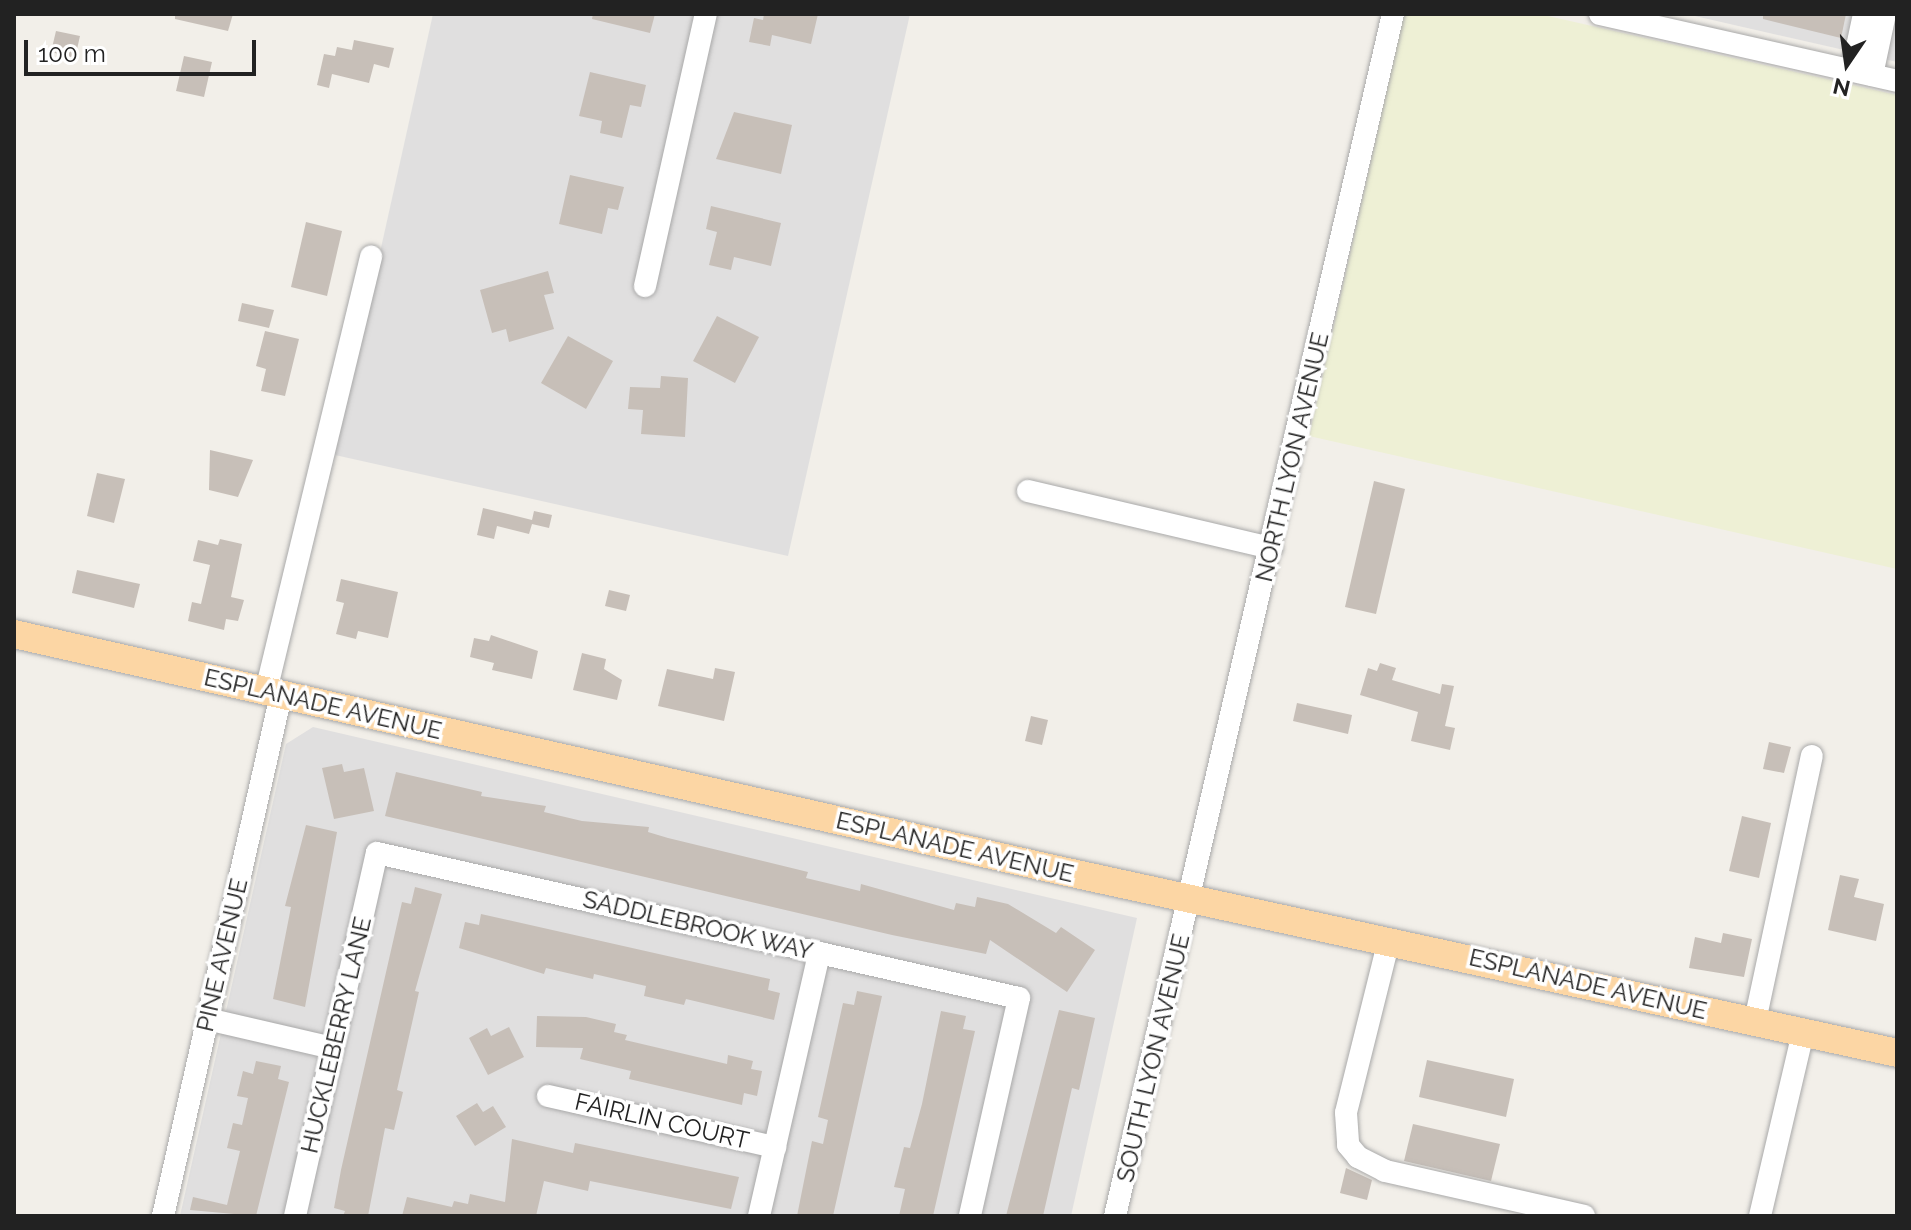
<!DOCTYPE html>
<html>
<head>
<meta charset="utf-8">
<style>
  body { margin:0 }
  #map { position:relative; width:1911px; height:1230px; overflow:hidden; background:#f2efe9; font-family:Raleway,sans-serif }
  div>[style] { position:absolute }
  .residential>* { inset:0; background:#e0dfdf }
  .farmland>* { inset:0; background:#eef0d5 }
  .building>* { inset:0; background:#c7bfb8 }
  .roads { filter:drop-shadow(0 0 2px #a9a9a9) drop-shadow(0 0 2px #a9a9a9) }
  .minor>* { height:22px; margin:-11px; padding:0 11px; transform-origin:11px; border-radius:11px; background:#fff }
  .major>* { height:28px; margin:-14px; padding:0 14px; transform-origin:14px; border-radius:14px; background:#fcd6a4 }
  span { translate:-50% -50%; white-space:nowrap; text-align:center; line-height:1.15; -webkit-text-stroke:7px #fff; paint-order:stroke }
  .street-label { font-size:24px; color:#222 }
  .frame { position:absolute; inset:0; border:16px solid #222; pointer-events:none }
  .north { position:absolute; left:1807px; top:24px; width:80px; height:80px; -webkit-text-stroke:6px #fff; paint-order:stroke; rotate:193deg; font-size:22px; font-weight:700; line-height:32px; text-align:center; color:#222 }
  .north::after { content:''; display:block; margin:auto; width:28px; height:36px; background:#222; clip-path:polygon(50% 0,100% 100%,50% 72%,0 100%) }
  .scale { position:absolute; left:24px; top:40px; width:232px; height:36px; box-sizing:border-box; border:4px solid #222; border-top:0; padding-left:10px; font-size:24px; line-height:28px; white-space:nowrap; color:#222; -webkit-text-stroke:6px #fff; paint-order:stroke }
</style>
</head>
<body>
<div id="map">
  <div class="residential">
    <i style="clip-path:polygon(433px 14px,910px 14px,788px 556px,335px 455px)"></i>
    <i style="clip-path:polygon(1686px 14px,1897px 14px,1897px 62px)"></i>
    <i style="clip-path:polygon(313px 727px,1137px 918px,1071px 1216px,180px 1216px,286px 744px)"></i>
  </div>
  <div class="farmland">
    <i style="clip-path:polygon(1404px 14px,1539px 14px,1897px 95px,1897px 569px,1309px 436px)"></i>
  </div>
  <div class="building">
    <i style="clip-path:polygon(175px 14px,233px 14px,228px 31px,175px 19px)"></i>
    <i style="clip-path:polygon(593px 14px,655px 14px,650px 33px,592px 19px)"></i>
    <i style="clip-path:polygon(764px 14px,818px 14px,811px 44px,772px 35px,770px 46px,749px 42px,754px 18px,763px 20px)"></i>
    <i style="clip-path:polygon(1763px 14px,1846px 14px,1841px 38px,1763px 19px)"></i>
    <i style="clip-path:polygon(56px 31px,80px 36px,75px 58px,51px 52px)"></i>
    <i style="clip-path:polygon(354px 40px,394px 48px,389px 68px,374px 64px,369px 83px,332px 74px,329px 88px,317px 85px,324px 54px,335px 56px,337px 47px,352px 50px)"></i>
    <i style="clip-path:polygon(184px 56px,212px 62px,204px 97px,176px 91px)"></i>
    <i style="clip-path:polygon(590px 72px,646px 85px,641px 107px,630px 105px,622px 138px,600px 133px,602px 121px,579px 116px)"></i>
    <i style="clip-path:polygon(734px 112px,792px 125px,781px 174px,716px 159px)"></i>
    <i style="clip-path:polygon(570px 175px,624px 187px,618px 210px,608px 208px,602px 234px,559px 224px)"></i>
    <i style="clip-path:polygon(711px 206px,781px 223px,771px 266px,734px 257px,731px 270px,709px 265px,717px 232px,706px 229px)"></i>
    <i style="clip-path:polygon(306px 222px,342px 231px,327px 296px,291px 287px)"></i>
    <i style="clip-path:polygon(548px 271px,554px 293px,544px 295px,554px 329px,509px 342px,506px 329px,492px 333px,480px 290px)"></i>
    <i style="clip-path:polygon(242px 303px,274px 310px,269px 328px,238px 321px)"></i>
    <i style="clip-path:polygon(717px 316px,759px 337px,735px 383px,693px 361px)"></i>
    <i style="clip-path:polygon(265px 331px,299px 339px,285px 396px,261px 391px,266px 369px,256px 366px)"></i>
    <i style="clip-path:polygon(568px 336px,613px 361px,586px 409px,541px 383px)"></i>
    <i style="clip-path:polygon(661px 376px,688px 378px,685px 437px,641px 434px,643px 410px,628px 409px,630px 387px,660px 388px)"></i>
    <i style="clip-path:polygon(210px 450px,253px 460px,238px 497px,209px 490px)"></i>
    <i style="clip-path:polygon(97px 473px,125px 479px,114px 523px,87px 516px)"></i>
    <i style="clip-path:polygon(1374px 481px,1405px 489px,1376px 614px,1345px 607px)"></i>
    <i style="clip-path:polygon(483px 508px,532px 520px,534px 511px,552px 515px,549px 528px,532px 524px,529px 534px,497px 526px,494px 539px,477px 535px)"></i>
    <i style="clip-path:polygon(220px 539px,242px 544px,231px 597px,244px 600px,238px 621px,226px 619px,224px 630px,188px 621px,192px 602px,201px 604px,210px 565px,193px 561px,198px 540px,218px 545px)"></i>
    <i style="clip-path:polygon(77px 570px,140px 584px,134px 608px,72px 593px)"></i>
    <i style="clip-path:polygon(341px 579px,398px 592px,388px 638px,358px 631px,356px 639px,336px 634px,344px 603px,336px 601px)"></i>
    <i style="clip-path:polygon(609px 590px,630px 595px,626px 611px,605px 606px)"></i>
    <i style="clip-path:polygon(491px 635px,538px 651px,532px 679px,492px 670px,494px 663px,470px 657px,474px 638px,489px 641px)"></i>
    <i style="clip-path:polygon(582px 653px,606px 659px,604px 669px,622px 680px,617px 700px,573px 690px)"></i>
    <i style="clip-path:polygon(1380px 663px,1396px 668px,1392px 680px,1440px 694px,1442px 684px,1454px 686px,1445px 726px,1455px 728px,1450px 750px,1411px 741px,1418px 712px,1360px 695px,1368px 668px,1377px 671px)"></i>
    <i style="clip-path:polygon(715px 668px,735px 672px,724px 721px,658px 706px,667px 669px,713px 679px)"></i>
    <i style="clip-path:polygon(1297px 703px,1352px 715px,1348px 734px,1293px 721px)"></i>
    <i style="clip-path:polygon(1031px 716px,1048px 720px,1042px 745px,1025px 741px)"></i>
    <i style="clip-path:polygon(1769px 742px,1791px 747px,1784px 773px,1763px 769px)"></i>
    <i style="clip-path:polygon(342px 764px,344px 772px,364px 768px,374px 811px,334px 819px,322px 768px)"></i>
    <i style="clip-path:polygon(396px 772px,482px 792px,481px 796px,546px 806px,544px 812px,582px 821px,649px 827px,648px 832px,668px 838px,808px 872px,806px 878px,860px 891px,861px 884px,954px 910px,956px 903px,975px 907px,977px 897px,1008px 904px,1056px 933px,1061px 927px,1095px 950px,1067px 992px,990px 940px,986px 954px,892px 935px,385px 816px)"></i>
    <i style="clip-path:polygon(1742px 816px,1771px 823px,1759px 878px,1729px 871px)"></i>
    <i style="clip-path:polygon(306px 825px,337px 832px,305px 1007px,273px 999px,291px 907px,285px 906px)"></i>
    <i style="clip-path:polygon(1840px 875px,1859px 879px,1854px 897px,1884px 904px,1876px 941px,1828px 930px)"></i>
    <i style="clip-path:polygon(415px 887px,442px 894px,415px 991px,419px 992px,397px 1090px,403px 1092px,394px 1130px,385px 1128px,368px 1216px,343px 1216px,345px 1211px,334px 1208px,341px 1170px,402px 902px,411px 904px)"></i>
    <i style="clip-path:polygon(481px 914px,770px 979px,768px 990px,780px 993px,774px 1020px,686px 999px,684px 1005px,644px 996px,646px 986px,594px 974px,593px 979px,546px 968px,544px 974px,459px 948px,465px 922px,479px 925px)"></i>
    <i style="clip-path:polygon(1723px 933px,1752px 939px,1744px 977px,1689px 968px,1695px 937px,1721px 943px)"></i>
    <i style="clip-path:polygon(857px 991px,882px 996px,833px 1216px,797px 1216px,812px 1141px,823px 1144px,828px 1120px,818px 1117px,843px 1003px,854px 1005px)"></i>
    <i style="clip-path:polygon(1059px 1010px,1095px 1018px,1079px 1090px,1072px 1088px,1043px 1216px,1006px 1216px)"></i>
    <i style="clip-path:polygon(941px 1011px,966px 1016px,963px 1029px,975px 1031px,933px 1216px,899px 1216px,905px 1189px,894px 1187px,904px 1147px,910px 1148px,922px 1104px)"></i>
    <i style="clip-path:polygon(537px 1016px,586px 1017px,616px 1024px,614px 1032px,627px 1035px,625px 1040px,727px 1064px,728px 1055px,753px 1061px,751px 1069px,762px 1071px,757px 1096px,744px 1093px,742px 1105px,629px 1079px,631px 1071px,580px 1059px,583px 1048px,536px 1047px)"></i>
    <i style="clip-path:polygon(509px 1027px,524px 1057px,488px 1075px,469px 1038px,487px 1028px,491px 1036px)"></i>
    <i style="clip-path:polygon(1427px 1060px,1514px 1079px,1506px 1117px,1419px 1097px)"></i>
    <i style="clip-path:polygon(256px 1061px,281px 1066px,278px 1079px,289px 1082px,256px 1216px,190px 1210px,193px 1197px,227px 1205px,240px 1151px,227px 1148px,233px 1123px,242px 1125px,248px 1098px,237px 1096px,243px 1071px,253px 1074px)"></i>
    <i style="clip-path:polygon(477px 1103px,483px 1112px,493px 1106px,506px 1127px,475px 1146px,456px 1116px)"></i>
    <i style="clip-path:polygon(1413px 1124px,1500px 1144px,1491px 1181px,1404px 1161px)"></i>
    <i style="clip-path:polygon(512px 1139px,573px 1153px,575px 1143px,739px 1177px,731px 1209px,590px 1181px,588px 1191px,544px 1181px,536px 1216px,402px 1216px,407px 1197px,452px 1207px,454px 1201px,468px 1204px,470px 1194px,505px 1202px)"></i>
    <i style="clip-path:polygon(1346px 1168px,1372px 1180px,1367px 1200px,1340px 1193px)"></i>
  </div>
  <div class="roads">
    <div class="minor">
      <i style="left:1600px;top:14px;width:304px;rotate:12.7deg"></i>
      <i style="left:1852px;top:70px;width:57px;rotate:-77.9deg"></i>
      <i style="left:1872px;top:75px;width:62px;rotate:-78deg"></i>
      <i style="left:645px;top:286px;width:279px;rotate:-77.4deg"></i>
      <i style="left:1028px;top:491px;width:250px;rotate:13.2deg"></i>
      <i style="left:266px;top:691px;width:447px;rotate:-76.4deg"></i>
      <i style="left:1389px;top:940px;width:178px;rotate:104deg"></i>
      <i style="left:1346px;top:1113px;width:32px;rotate:86deg"></i>
      <i style="left:1348px;top:1145px;width:16px;rotate:50deg"></i>
      <i style="left:1358px;top:1157px;width:30px;rotate:27deg"></i>
      <i style="left:1385px;top:1171px;width:204px;rotate:12.7deg"></i>
      <i style="left:207px;top:1019px;width:129px;rotate:13deg"></i>
      <i style="left:1755px;top:1021px;width:271px;rotate:-77.9deg"></i>
      <i style="left:548px;top:1096px;width:233px;rotate:12.7deg"></i>
      <i style="left:163px;top:1216px;width:534px;rotate:-77.24deg"></i>
      <i style="left:295px;top:1216px;width:372px;rotate:-77.3deg"></i>
      <i style="left:377px;top:853px;width:658px;rotate:12.73deg"></i>
      <i style="left:1019px;top:998px;width:223px;rotate:102.7deg"></i>
      <i style="left:759px;top:1216px;width:270px;rotate:-77.1deg"></i>
      <i style="left:1115px;top:1216px;width:1234px;rotate:-76.98deg"></i>
      <i style="left:1760px;top:1216px;width:189px;rotate:-76.8deg"></i>
    </div>
    <div class="major">
      <i style="left:14px;top:634px;width:1070px;rotate:12.74deg"></i>
      <i style="left:1058px;top:870px;width:859px;rotate:12.3deg"></i>
    </div>
  </div>
  <div class="street-label">
    <span style="left:1292px;top:457px;rotate:-77deg">NORTH LYON AVENUE</span>
    <span style="left:323px;top:704px;rotate:13deg">ESPLANADE AVENUE</span>
    <span style="left:955px;top:847px;rotate:13deg">ESPLANADE AVENUE</span>
    <span style="left:698px;top:925px;rotate:13deg">SADDLEBROOK WAY</span>
    <span style="left:222px;top:955px;rotate:-77deg">PINE AVENUE</span>
    <span style="left:1588px;top:984px;rotate:13deg">ESPLANADE AVENUE</span>
    <span style="left:336px;top:1035px;rotate:-77deg">HUCKLEBERRY LANE</span>
    <span style="left:1153px;top:1058px;rotate:-77deg">SOUTH LYON AVENUE</span>
    <span style="left:662px;top:1121px;rotate:13deg">FAIRLIN COURT</span>
  </div>
  <div class="frame"></div>
  <div class="north">N</div>
  <div class="scale">100 m</div>
</div>
</body>
</html>
